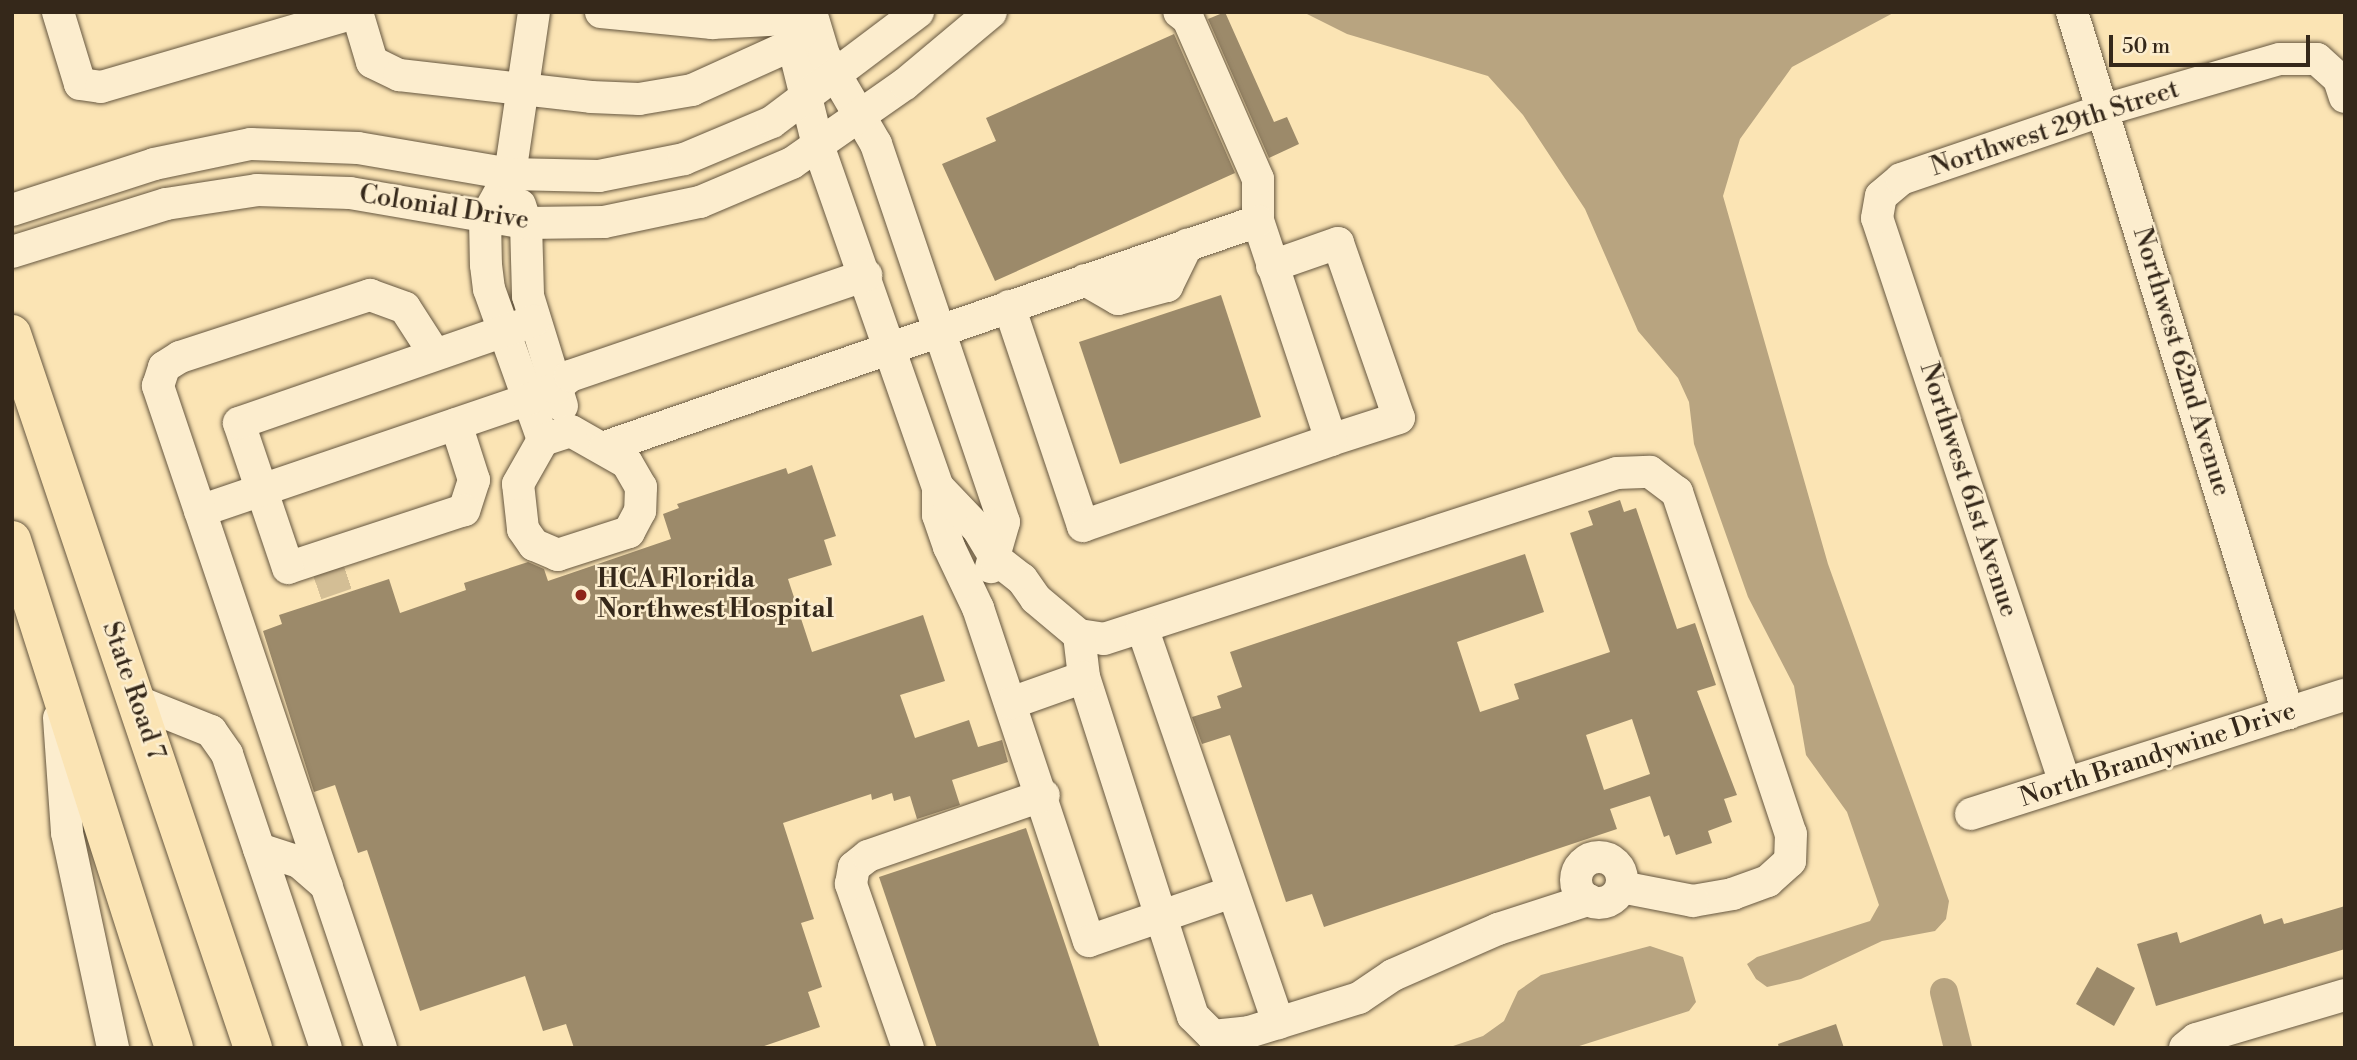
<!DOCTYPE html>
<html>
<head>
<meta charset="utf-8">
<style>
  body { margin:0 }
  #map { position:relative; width:2357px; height:1060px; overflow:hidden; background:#fbe4b4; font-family:"Libre Bodoni",serif }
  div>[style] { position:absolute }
  .water>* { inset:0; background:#b8a480 }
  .canal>* { height:28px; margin:-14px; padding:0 14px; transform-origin:14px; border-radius:14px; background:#b8a480 }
  .building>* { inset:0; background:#9c8a6a }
  .minor-tunnel>* { height:32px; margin-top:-16px; transform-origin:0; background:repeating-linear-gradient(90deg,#d3be95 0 32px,transparent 0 48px) }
  .roads { filter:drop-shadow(0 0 2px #665740) drop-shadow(0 0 2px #665740) }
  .minor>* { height:32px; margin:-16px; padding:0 16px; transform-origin:16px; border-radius:16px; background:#fcedce }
  .minor>.ring { margin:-16px; padding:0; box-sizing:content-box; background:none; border:32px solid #fcedce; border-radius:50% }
  .major>* { height:38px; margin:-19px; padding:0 19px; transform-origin:19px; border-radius:19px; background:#fbe4b4 }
  .dots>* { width:19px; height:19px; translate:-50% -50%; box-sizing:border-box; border:4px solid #fcedce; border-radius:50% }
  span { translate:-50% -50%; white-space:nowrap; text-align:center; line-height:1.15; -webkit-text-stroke:5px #fcedce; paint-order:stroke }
  .street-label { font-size:26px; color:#35281a }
  .poi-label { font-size:26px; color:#35281a; font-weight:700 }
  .left { translate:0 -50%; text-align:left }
  .frame { position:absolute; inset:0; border:14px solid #35281a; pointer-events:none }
  .scale { position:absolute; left:2109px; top:35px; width:201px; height:32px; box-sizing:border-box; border:4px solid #35281a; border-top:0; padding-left:9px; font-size:21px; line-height:24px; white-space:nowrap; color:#35281a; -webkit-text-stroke:5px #fcedce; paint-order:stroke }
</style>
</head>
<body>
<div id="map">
  <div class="water">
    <i style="clip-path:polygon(1303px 12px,1895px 12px,1792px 67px,1740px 139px,1723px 196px,1828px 564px,1949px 901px,1946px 919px,1935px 931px,1882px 941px,1801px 979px,1767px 987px,1756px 979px,1747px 964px,1757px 957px,1870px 921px,1879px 905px,1847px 812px,1806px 755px,1794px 686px,1748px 597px,1694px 444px,1689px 402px,1678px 378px,1638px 331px,1585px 209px,1523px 115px,1488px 76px,1347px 34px)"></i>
    <i style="clip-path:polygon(1650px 946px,1683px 957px,1696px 1002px,1689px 1011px,1573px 1048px,1447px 1048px,1483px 1036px,1504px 1021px,1518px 991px,1541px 975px)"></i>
  </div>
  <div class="canal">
    <i style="left:1944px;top:992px;width:58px;rotate:76deg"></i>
  </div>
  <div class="building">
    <i style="clip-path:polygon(1225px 12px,1274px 122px,1287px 117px,1299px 144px,1269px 158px,1208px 19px)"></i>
    <i style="clip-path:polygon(1174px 34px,1235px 173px,995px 281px,942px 164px,996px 141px,986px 118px)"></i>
    <i style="clip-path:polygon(1221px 295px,1261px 417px,1120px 464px,1079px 342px)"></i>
    <i style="clip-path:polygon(812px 465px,836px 536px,824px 540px,832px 565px,788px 579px,812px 652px,923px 615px,945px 681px,900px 695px,915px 738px,969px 720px,978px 747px,1002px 740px,1008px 762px,952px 780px,960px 805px,917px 819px,910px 796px,894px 801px,892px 793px,872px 800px,871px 794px,783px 823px,814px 919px,801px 923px,822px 987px,808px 992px,820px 1027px,758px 1048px,574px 1048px,566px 1024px,543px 1031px,525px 976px,420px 1011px,367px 850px,358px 853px,335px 785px,314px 792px,263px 631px,282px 624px,279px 615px,389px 579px,400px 613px,466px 590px,464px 583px,528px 562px,544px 569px,548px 581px,671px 539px,663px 514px,679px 508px,677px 504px,786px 468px,788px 474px)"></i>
    <i style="clip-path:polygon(evenodd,1620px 500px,1624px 512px,1636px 508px,1677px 629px,1695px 623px,1716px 685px,1697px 691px,1737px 795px,1724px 799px,1732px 822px,1708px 831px,1712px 843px,1676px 855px,1669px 835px,1664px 837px,1650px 796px,1610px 809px,1617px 829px,1324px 927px,1312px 894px,1286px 902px,1230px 735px,1202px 744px,1192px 717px,1221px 708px,1217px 696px,1242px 687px,1230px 652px,1525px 554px,1544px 612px,1457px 642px,1480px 712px,1519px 699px,1514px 684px,1610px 652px,1570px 533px,1593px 525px,1588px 511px,1620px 500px,1632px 719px,1650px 774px,1604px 790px,1586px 735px,1632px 719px)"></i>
    <i style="clip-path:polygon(1026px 828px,1100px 1048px,937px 1048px,879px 877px)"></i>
    <i style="clip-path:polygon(2345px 906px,2345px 949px,2156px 1006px,2137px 944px,2177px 932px,2180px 943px,2261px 914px,2264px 924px,2282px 918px,2284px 924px)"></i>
    <i style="clip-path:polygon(2097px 967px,2135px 988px,2114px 1026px,2076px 1004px)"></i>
    <i style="clip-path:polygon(1836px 1024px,1844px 1048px,1779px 1048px,1778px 1044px)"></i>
  </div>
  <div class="minor-tunnel">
    <i style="left:316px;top:584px;width:39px;rotate:-19deg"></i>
  </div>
  <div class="roads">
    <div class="minor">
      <i style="left:58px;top:12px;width:75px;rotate:73deg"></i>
      <i style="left:80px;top:84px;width:21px;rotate:8deg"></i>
      <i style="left:101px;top:87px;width:267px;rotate:-16.3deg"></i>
      <i style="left:357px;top:12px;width:52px;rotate:73.3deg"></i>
      <i style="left:372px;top:62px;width:30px;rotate:26deg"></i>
      <i style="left:399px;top:75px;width:193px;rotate:6.5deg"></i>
      <i style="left:591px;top:97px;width:48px;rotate:2.4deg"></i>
      <i style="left:639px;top:99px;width:54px;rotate:-9.6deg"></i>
      <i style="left:692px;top:90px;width:112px;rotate:-24.3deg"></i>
      <i style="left:534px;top:12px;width:164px;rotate:98.4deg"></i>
      <i style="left:510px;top:174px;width:51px;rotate:119.1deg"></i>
      <i style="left:485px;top:219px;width:46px;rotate:88.8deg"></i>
      <i style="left:486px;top:265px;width:24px;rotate:83deg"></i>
      <i style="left:489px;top:289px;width:160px;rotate:70.3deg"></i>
      <i style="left:601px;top:12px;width:112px;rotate:5.7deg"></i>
      <i style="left:712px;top:23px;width:75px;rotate:-3.1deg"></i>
      <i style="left:785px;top:12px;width:137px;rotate:76.1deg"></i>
      <i style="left:818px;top:145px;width:362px;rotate:70.7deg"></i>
      <i style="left:938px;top:487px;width:28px;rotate:90deg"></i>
      <i style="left:938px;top:515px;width:34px;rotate:71deg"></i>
      <i style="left:949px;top:547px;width:68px;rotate:64.6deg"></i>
      <i style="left:978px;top:608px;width:351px;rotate:71.6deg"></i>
      <i style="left:1089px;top:941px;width:151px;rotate:-18.9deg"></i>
      <i style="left:811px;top:12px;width:45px;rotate:73.2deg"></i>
      <i style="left:824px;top:55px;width:103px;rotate:59.7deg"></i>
      <i style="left:876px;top:144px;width:399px;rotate:71.3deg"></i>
      <i style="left:1004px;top:522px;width:47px;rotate:106.1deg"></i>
      <i style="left:2072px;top:12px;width:734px;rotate:72.87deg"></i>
      <i style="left:520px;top:205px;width:19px;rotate:72deg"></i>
      <i style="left:526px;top:223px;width:73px;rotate:88.4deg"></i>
      <i style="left:528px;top:296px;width:115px;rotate:72.8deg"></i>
      <i style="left:12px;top:210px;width:149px;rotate:-17.9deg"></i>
      <i style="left:154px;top:164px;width:99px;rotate:-11.7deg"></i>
      <i style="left:251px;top:144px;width:107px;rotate:2.1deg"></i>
      <i style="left:358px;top:148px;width:154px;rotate:9.7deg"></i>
      <i style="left:510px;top:174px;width:89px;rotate:1.3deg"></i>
      <i style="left:599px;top:176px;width:87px;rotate:-11.3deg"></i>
      <i style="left:684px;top:159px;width:95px;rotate:-22.8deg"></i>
      <i style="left:772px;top:122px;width:183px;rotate:-37deg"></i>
      <i style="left:12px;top:252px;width:161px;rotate:-17.3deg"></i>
      <i style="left:166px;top:204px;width:92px;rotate:-8.7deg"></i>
      <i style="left:257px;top:190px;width:93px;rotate:1.8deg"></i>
      <i style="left:350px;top:193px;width:179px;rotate:9.7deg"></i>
      <i style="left:526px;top:223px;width:78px;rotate:-0.7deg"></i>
      <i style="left:604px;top:222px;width:98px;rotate:-11.8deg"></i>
      <i style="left:700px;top:202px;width:100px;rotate:-23deg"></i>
      <i style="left:792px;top:163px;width:138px;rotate:-35deg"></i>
      <i style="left:905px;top:84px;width:112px;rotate:-39.9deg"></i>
      <i style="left:1272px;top:266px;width:70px;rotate:-19.2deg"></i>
      <i style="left:1338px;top:243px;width:185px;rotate:70.8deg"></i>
      <i style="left:1399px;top:418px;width:71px;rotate:162.1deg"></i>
      <i style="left:1085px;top:280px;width:38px;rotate:30deg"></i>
      <i style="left:1118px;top:299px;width:51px;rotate:-14.9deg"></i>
      <i style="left:1167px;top:286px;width:46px;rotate:-64deg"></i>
      <i style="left:1009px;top:306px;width:232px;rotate:71.4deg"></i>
      <i style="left:1083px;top:526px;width:262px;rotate:-19.1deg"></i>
      <i style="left:1331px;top:440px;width:231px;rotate:-108.4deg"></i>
      <i style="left:1258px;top:221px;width:42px;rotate:-90deg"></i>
      <i style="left:1258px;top:179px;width:175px;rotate:-113.6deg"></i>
      <i style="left:1188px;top:19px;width:11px;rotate:-142deg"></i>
      <i style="left:456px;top:424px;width:59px;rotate:72.2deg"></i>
      <i style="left:474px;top:480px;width:32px;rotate:108deg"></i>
      <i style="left:464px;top:510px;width:185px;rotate:161.8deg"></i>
      <i style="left:288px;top:568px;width:153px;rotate:-108.7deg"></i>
      <i style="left:239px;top:423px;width:312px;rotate:-19.1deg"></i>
      <i style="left:571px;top:431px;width:64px;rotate:29.7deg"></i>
      <i style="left:627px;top:463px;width:28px;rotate:60deg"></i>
      <i style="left:641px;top:487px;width:24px;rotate:92deg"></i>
      <i style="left:640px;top:511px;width:24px;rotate:118deg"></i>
      <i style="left:629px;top:532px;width:75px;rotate:162.1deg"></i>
      <i style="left:558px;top:555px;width:26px;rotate:-157deg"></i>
      <i style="left:534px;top:545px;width:19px;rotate:-125deg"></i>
      <i style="left:523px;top:529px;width:45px;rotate:-96.3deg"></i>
      <i style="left:518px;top:484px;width:51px;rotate:-60.4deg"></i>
      <i style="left:543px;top:440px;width:29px;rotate:-18deg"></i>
      <i style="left:605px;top:447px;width:691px;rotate:-19.09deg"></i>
      <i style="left:938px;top:487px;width:58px;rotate:46.4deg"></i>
      <i style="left:978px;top:529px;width:35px;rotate:59deg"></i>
      <i style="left:996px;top:559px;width:33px;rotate:38deg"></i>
      <i style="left:1022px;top:579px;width:24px;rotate:55deg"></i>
      <i style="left:1036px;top:599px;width:56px;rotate:39.9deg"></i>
      <i style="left:1079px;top:635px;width:25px;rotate:9deg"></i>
      <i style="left:1104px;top:639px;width:539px;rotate:-17.93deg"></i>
      <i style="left:1617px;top:473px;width:33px;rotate:-2deg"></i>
      <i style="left:1650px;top:472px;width:34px;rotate:37deg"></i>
      <i style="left:1677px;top:492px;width:360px;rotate:71.6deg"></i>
      <i style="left:1791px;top:834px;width:27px;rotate:92deg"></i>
      <i style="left:1790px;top:861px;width:30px;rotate:138deg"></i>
      <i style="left:1768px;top:881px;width:37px;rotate:160deg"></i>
      <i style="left:1733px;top:894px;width:41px;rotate:170.1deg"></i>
      <i style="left:1693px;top:901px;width:73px;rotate:-169deg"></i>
      <i style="left:200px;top:511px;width:348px;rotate:-18.8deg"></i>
      <i style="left:529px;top:399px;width:29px;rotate:-22deg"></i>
      <i style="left:556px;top:388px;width:18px;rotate:-41deg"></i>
      <i style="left:570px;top:376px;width:313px;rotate:-18.8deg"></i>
      <i style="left:1142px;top:627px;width:419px;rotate:71deg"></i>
      <i style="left:1079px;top:635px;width:42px;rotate:83.2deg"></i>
      <i style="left:1084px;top:677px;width:356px;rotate:72.2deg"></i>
      <i style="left:1193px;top:1016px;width:28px;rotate:45deg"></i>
      <i style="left:1213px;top:1036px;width:36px;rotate:-6deg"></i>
      <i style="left:1249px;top:1032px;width:115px;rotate:-17.2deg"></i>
      <i style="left:1359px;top:998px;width:41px;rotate:-34.1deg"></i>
      <i style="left:1393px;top:975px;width:115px;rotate:-23.7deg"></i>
      <i style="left:1498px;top:929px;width:95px;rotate:-17.9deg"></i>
      <i style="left:136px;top:701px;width:81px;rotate:21.8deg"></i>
      <i style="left:211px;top:731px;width:28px;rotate:55deg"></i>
      <i style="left:227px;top:754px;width:310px;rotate:71.4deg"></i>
      <i style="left:1011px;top:703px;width:77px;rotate:-19.6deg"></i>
      <i style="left:59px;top:718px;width:115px;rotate:86deg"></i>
      <i style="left:67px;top:833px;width:220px;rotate:77.9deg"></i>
      <i style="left:2065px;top:783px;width:595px;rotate:-108.4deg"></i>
      <i style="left:1877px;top:218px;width:22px;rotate:-80deg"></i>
      <i style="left:1881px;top:196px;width:26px;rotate:-40deg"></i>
      <i style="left:1901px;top:179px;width:214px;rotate:-18.8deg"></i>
      <i style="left:2104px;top:110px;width:183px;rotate:-16.2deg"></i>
      <i style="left:2280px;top:59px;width:37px"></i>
      <i style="left:2317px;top:59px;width:30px;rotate:42deg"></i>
      <i style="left:2339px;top:79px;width:19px;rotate:72deg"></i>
      <i style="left:1971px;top:814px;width:392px;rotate:-17.7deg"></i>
      <i style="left:259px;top:849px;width:42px;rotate:18deg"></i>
      <i style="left:299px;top:862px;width:37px;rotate:41deg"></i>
      <i class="ring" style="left:1576px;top:857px;width:14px;height:14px"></i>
      <i style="left:381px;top:1048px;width:699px;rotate:-108.62deg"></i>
      <i style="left:158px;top:386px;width:20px;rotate:-72deg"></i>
      <i style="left:164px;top:367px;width:19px;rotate:-32deg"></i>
      <i style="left:180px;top:357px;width:200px;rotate:-18.1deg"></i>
      <i style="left:370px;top:295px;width:37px;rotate:20deg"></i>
      <i style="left:405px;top:308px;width:54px;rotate:57.2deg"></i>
      <i style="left:908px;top:1048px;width:174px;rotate:-109.2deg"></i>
      <i style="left:851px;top:884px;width:17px;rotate:-80deg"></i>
      <i style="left:854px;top:867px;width:18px;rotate:-38deg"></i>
      <i style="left:868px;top:856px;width:186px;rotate:-19.1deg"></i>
      <i style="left:2185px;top:1048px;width:14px;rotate:-39deg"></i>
      <i style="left:2196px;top:1039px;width:155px;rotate:-16.5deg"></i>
    </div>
    <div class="major">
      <i style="left:12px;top:334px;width:754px;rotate:71.35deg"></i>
      <i style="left:12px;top:540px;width:533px;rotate:72.31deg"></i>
    </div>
  </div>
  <div class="dots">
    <i style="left:581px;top:595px;background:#8f2418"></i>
  </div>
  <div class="street-label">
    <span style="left:2055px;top:129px;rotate:-18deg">Northwest 29th Street</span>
    <span style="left:444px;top:208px;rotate:9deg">Colonial Drive</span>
    <span style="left:2181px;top:362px;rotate:73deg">Northwest 62nd Avenue</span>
    <span style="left:1968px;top:490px;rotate:72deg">Northwest 61st Avenue</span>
    <span style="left:133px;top:691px;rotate:71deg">State Road 7</span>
    <span style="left:2158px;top:755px;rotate:-18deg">North Brandywine Drive</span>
  </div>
  <div class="poi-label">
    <span class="left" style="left:597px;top:595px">HCA Florida<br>Northwest Hospital</span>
  </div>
  <div class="frame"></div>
  <div class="scale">50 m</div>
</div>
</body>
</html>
